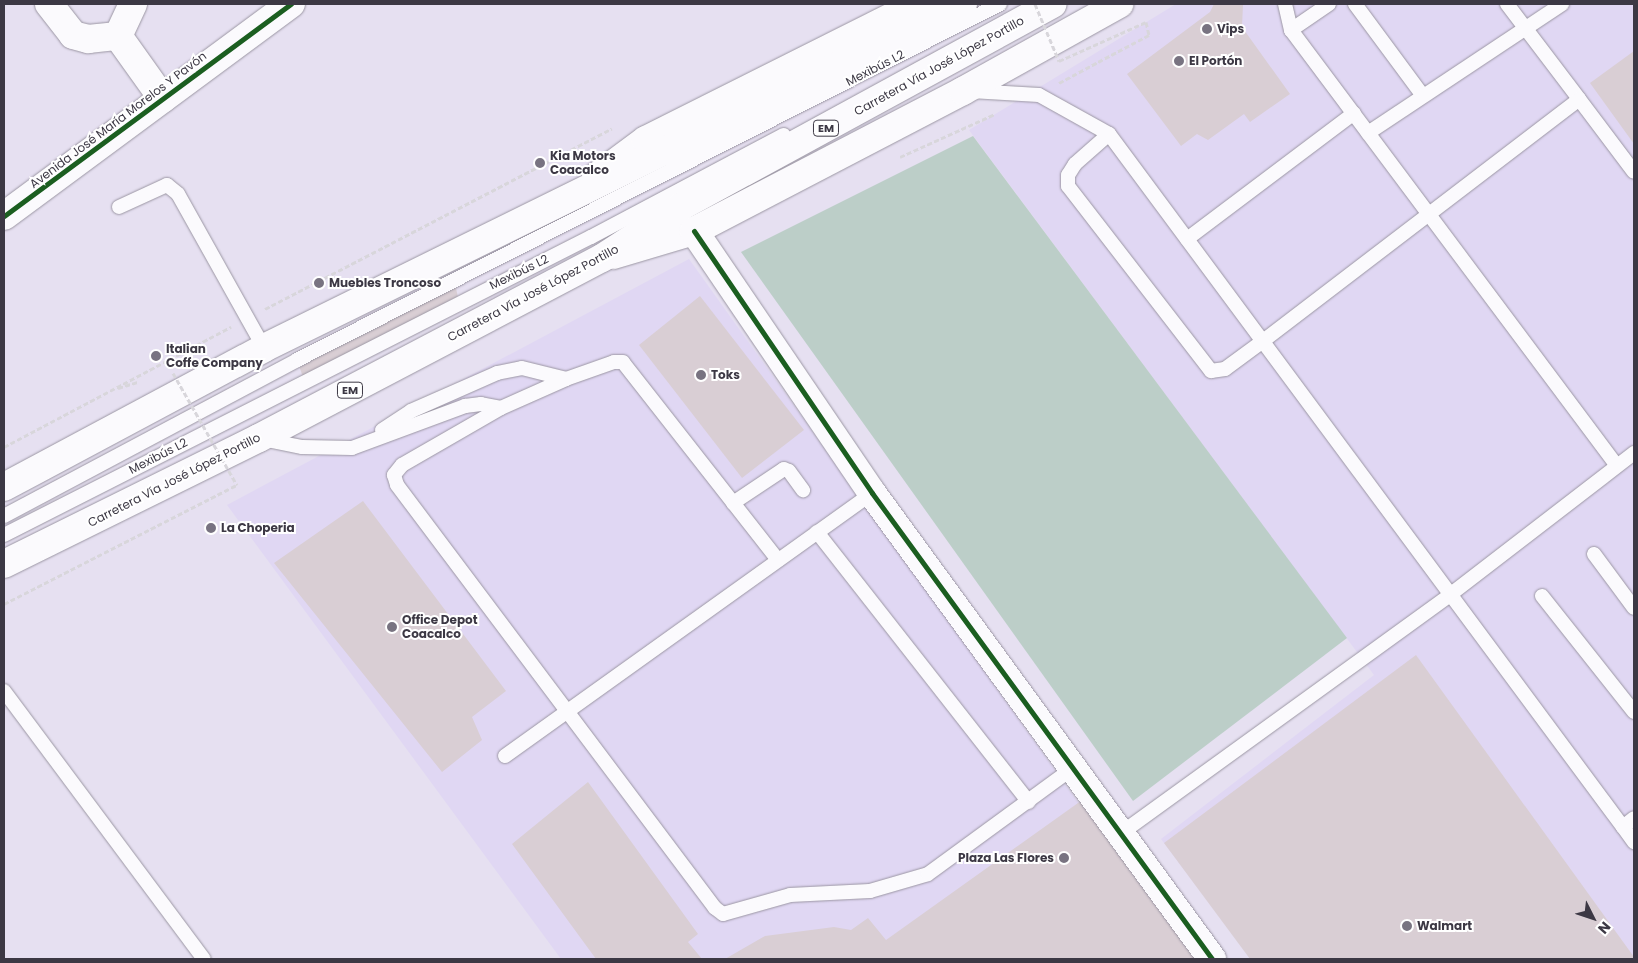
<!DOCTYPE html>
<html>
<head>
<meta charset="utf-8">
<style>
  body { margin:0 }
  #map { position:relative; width:1638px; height:963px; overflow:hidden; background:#e6e0f1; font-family:Poppins,sans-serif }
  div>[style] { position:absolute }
  .built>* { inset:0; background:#e0d7f3 }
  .green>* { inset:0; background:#bccec8 }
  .building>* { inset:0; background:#d9ced4 }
  .path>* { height:3px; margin-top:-1.5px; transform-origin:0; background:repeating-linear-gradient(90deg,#d8d6db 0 5px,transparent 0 7.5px) }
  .roads { filter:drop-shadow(0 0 1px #9b96a3) drop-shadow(0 0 1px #9b96a3) }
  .service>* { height:14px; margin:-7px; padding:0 7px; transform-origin:7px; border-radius:7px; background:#fbfafd }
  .minor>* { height:28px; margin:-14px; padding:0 14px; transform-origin:14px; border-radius:14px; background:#fbfafd }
  .secondary>* { height:28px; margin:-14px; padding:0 14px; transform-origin:14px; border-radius:14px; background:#fbfafd }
  .primary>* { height:28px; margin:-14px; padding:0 14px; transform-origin:14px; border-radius:14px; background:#fbfafd }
  .path-bridge>* { height:3px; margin-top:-1.5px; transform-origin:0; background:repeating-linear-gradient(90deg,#d8d6db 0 5px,transparent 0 7.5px) }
  .cycleway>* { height:5px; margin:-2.5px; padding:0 2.5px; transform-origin:2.5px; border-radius:2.5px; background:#1b5e20 }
  .dots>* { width:14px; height:14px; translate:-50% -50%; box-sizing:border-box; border:2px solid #fff; border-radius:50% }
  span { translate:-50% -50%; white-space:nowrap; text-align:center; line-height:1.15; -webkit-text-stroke:4px #fff; paint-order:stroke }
  .shield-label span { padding:1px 4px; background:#fff; border:1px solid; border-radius:4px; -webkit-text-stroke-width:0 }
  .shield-label { font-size:11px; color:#3c3844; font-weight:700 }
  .poi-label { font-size:12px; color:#3c3844; font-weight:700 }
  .left { translate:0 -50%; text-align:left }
  .right { translate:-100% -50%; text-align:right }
  .street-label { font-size:12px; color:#3c3844 }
  .frame { position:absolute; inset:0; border:5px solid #3c3844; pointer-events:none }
  .north { position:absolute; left:1568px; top:893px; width:50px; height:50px; -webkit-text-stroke:4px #fff; paint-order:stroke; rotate:131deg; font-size:14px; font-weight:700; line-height:20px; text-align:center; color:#3c3844 }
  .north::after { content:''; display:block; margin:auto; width:18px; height:22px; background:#3c3844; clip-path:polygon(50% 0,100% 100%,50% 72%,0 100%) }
</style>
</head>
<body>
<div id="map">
  <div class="built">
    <i style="clip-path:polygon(1176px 4px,1634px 4px,1634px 959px,1251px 959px,1161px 839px,1374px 675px,969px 130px)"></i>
    <i style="clip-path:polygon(689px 259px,1190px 959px,561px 959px,227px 505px)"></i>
  </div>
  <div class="green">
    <i style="clip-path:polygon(973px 136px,1347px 638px,1133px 801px,741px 252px)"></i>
  </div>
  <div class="building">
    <i style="clip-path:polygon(1214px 4px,1243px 5px,1242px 27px,1290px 94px,1250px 122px,1244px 114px,1208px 140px,1197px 134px,1181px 146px,1127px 74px,1210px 12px)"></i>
    <i style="clip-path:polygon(1634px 51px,1634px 144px,1590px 83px)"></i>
    <i style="clip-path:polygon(454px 279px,459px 302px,304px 380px,297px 360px)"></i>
    <i style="clip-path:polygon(700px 296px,804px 430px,742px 478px,639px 345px)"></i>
    <i style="clip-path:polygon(363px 501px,506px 691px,472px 717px,482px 740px,442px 772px,274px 563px)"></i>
    <i style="clip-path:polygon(1416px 655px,1634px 957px,1634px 959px,1250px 959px,1164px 843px)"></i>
    <i style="clip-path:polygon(588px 782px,698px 934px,688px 942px,702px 959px,596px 959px,512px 844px)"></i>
    <i style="clip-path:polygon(1085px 798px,1201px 959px,725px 959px,765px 936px,834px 927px,851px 930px,868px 918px,886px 940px)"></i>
  </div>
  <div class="path">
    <i style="left:1059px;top:83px;width:44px;rotate:-28.3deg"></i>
    <i style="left:900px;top:157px;width:104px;rotate:-24.4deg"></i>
    <i style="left:265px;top:309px;width:391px;rotate:-27.5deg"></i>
    <i style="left:118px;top:388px;width:21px;rotate:-17deg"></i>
    <i style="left:4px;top:447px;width:257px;rotate:-27.9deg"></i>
    <i style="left:4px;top:604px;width:262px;rotate:-27.1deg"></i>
  </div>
  <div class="roads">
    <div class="service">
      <i style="left:1285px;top:4px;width:27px;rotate:77deg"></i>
      <i style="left:1291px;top:30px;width:544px;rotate:53.21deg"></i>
      <i style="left:1355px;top:4px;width:114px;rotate:53.5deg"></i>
      <i style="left:1507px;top:4px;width:119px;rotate:52.8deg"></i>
      <i style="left:1291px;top:30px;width:46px;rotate:-34.4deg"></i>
      <i style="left:971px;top:91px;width:68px;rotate:3.4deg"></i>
      <i style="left:1039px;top:95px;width:80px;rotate:29.1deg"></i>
      <i style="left:1109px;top:134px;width:863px;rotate:53.44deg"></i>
      <i style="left:1623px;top:827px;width:14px;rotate:-39deg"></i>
      <i style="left:1368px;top:133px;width:233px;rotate:-33.6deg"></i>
      <i style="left:1109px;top:134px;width:45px;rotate:138.6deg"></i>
      <i style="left:1075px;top:164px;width:13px;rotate:122deg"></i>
      <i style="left:1068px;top:175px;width:11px;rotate:90deg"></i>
      <i style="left:1068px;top:186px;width:234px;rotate:52.3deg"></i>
      <i style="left:1211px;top:371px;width:14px;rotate:-8deg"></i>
      <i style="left:1225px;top:369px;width:47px;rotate:-36.4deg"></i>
      <i style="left:1263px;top:341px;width:398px;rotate:-37.4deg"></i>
      <i style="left:1579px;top:99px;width:91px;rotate:53deg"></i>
      <i style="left:119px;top:207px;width:53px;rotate:-24.6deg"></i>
      <i style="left:167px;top:185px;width:14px;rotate:39deg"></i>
      <i style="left:178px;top:194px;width:176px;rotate:60.8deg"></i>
      <i style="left:1187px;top:239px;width:209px;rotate:-37deg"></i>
      <i style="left:382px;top:430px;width:35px;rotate:-33deg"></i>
      <i style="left:411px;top:411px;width:94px;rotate:-23.8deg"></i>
      <i style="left:497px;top:373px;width:25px;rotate:-11deg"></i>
      <i style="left:522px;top:368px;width:45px;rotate:14deg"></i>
      <i style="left:262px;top:439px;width:41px;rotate:11.3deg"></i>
      <i style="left:302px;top:447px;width:50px;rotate:1.1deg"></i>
      <i style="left:352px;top:448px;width:121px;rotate:-20.4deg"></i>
      <i style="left:465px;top:406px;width:16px;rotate:-7deg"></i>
      <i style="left:481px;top:404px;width:20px;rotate:11deg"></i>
      <i style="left:733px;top:503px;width:61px;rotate:-33.7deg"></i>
      <i style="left:784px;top:469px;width:5px;rotate:22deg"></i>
      <i style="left:789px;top:471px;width:24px;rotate:54deg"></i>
      <i style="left:4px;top:516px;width:332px;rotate:-28deg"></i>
      <i style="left:297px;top:360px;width:788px;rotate:-26.86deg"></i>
      <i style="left:817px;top:532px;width:343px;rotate:51.9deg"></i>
      <i style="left:4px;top:535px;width:658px;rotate:-26.92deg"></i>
      <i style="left:591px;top:237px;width:218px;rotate:-27.9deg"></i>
      <i style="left:1594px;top:554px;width:67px;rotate:53.5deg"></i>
      <i style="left:778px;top:560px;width:251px;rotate:-128.1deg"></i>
      <i style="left:623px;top:362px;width:9px;rotate:180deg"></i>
      <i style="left:614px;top:362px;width:51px;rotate:160.5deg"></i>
      <i style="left:566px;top:379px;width:71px;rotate:156deg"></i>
      <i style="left:501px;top:408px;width:114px;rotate:150.1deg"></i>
      <i style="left:402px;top:465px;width:13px;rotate:129deg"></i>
      <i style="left:394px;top:475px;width:10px;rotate:73deg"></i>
      <i style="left:397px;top:485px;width:529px;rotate:53.07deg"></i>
      <i style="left:715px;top:908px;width:10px;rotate:37deg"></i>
      <i style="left:723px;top:914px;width:70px;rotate:-15.8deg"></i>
      <i style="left:790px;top:895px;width:80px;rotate:-2.9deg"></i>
      <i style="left:870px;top:891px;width:60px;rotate:-16.3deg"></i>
      <i style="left:928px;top:874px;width:180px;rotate:-36.2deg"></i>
      <i style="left:1542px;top:596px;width:148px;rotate:51.6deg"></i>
      <i style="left:4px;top:691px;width:334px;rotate:53.3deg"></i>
      <i style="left:505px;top:756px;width:452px;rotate:-35.6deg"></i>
      <i style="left:1623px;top:827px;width:19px;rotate:54deg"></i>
      <i style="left:1120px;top:834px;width:409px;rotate:-35.9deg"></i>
      <i style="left:1451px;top:594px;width:231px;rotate:-37.6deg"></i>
    </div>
    <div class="minor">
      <i style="left:49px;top:4px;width:39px;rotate:52deg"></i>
      <i style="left:73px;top:35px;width:16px;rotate:15deg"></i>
      <i style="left:88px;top:39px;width:30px;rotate:-6deg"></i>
      <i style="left:133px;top:4px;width:35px;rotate:115deg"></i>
      <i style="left:118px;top:36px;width:77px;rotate:54.5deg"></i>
      <i style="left:4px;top:216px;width:357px;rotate:-36.5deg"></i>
      <i style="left:694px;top:231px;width:317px;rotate:55.8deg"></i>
      <i style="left:872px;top:493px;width:577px;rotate:53.88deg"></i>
    </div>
    <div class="secondary">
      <i style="left:596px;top:177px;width:62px;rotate:-36.5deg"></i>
      <i style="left:646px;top:140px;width:303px;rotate:-26.6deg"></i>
      <i style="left:613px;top:255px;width:84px;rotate:-16.5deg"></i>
      <i style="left:694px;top:231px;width:303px;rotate:-27.5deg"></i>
      <i style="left:963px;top:91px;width:179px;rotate:-29.1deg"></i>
    </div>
    <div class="primary">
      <i style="left:4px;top:487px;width:295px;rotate:-28.1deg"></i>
      <i style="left:264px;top:348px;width:779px;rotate:-26.2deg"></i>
      <i style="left:4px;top:564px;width:284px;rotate:-26.3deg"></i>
      <i style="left:259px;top:438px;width:387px;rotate:-27.7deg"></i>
      <i style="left:602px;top:258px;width:95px;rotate:-33deg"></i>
      <i style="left:682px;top:206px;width:422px;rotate:-28.6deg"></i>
    </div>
  </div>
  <div class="path-bridge">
    <i style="left:1035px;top:4px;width:62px;rotate:67.2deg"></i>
    <i style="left:1059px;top:61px;width:95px;rotate:-24.1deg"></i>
    <i style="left:1146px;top:22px;width:13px;rotate:77deg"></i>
    <i style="left:1149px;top:35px;width:58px;rotate:152.1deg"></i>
    <i style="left:173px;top:373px;width:129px;rotate:60.3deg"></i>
  </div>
  <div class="cycleway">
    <i style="left:4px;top:216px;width:357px;rotate:-36.5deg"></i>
    <i style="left:694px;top:231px;width:317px;rotate:55.8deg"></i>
    <i style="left:872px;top:493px;width:577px;rotate:53.88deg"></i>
  </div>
  <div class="dots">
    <i style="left:1207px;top:29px;background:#787381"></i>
    <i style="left:1179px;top:61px;background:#787381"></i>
    <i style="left:540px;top:163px;background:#787381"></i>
    <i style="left:319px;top:283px;background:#787381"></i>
    <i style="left:156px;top:356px;background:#787381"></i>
    <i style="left:701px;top:375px;background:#787381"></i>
    <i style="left:211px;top:528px;background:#787381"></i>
    <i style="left:392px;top:627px;background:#787381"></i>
    <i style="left:1064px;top:858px;background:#787381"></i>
    <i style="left:1407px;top:926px;background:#787381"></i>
  </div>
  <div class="shield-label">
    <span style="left:826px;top:128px">EM</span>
    <span style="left:350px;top:390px">EM</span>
  </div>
  <div class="poi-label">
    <span class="left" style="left:1217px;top:29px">Vips</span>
    <span class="left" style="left:1189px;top:61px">El Portón</span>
    <span class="left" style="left:550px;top:163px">Kia Motors<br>Coacalco</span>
    <span class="left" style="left:329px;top:283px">Muebles Troncoso</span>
    <span class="left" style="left:166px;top:356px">Italian<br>Coffe Company</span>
    <span class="left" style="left:711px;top:375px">Toks</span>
    <span class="left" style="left:221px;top:528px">La Choperia</span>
    <span class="left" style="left:402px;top:627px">Office Depot<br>Coacalco</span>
    <span class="right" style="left:1054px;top:858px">Plaza Las Flores</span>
    <span class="left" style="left:1417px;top:926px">Walmart</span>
  </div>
  <div class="street-label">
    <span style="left:939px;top:66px;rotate:-29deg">Carretera Vía José López Portillo</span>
    <span style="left:875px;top:68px;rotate:-27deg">Mexibús L2</span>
    <span style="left:118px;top:120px;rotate:-37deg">Avenida José María Morelos Y Pavón</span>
    <span style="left:519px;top:272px;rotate:-26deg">Mexibús L2</span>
    <span style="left:533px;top:293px;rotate:-28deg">Carretera Vía José López Portillo</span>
    <span style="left:158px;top:456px;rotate:-27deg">Mexibús L2</span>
    <span style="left:174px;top:480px;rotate:-27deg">Carretera Vía José López Portillo</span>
  </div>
  <div class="frame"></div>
  <div class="north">N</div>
</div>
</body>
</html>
